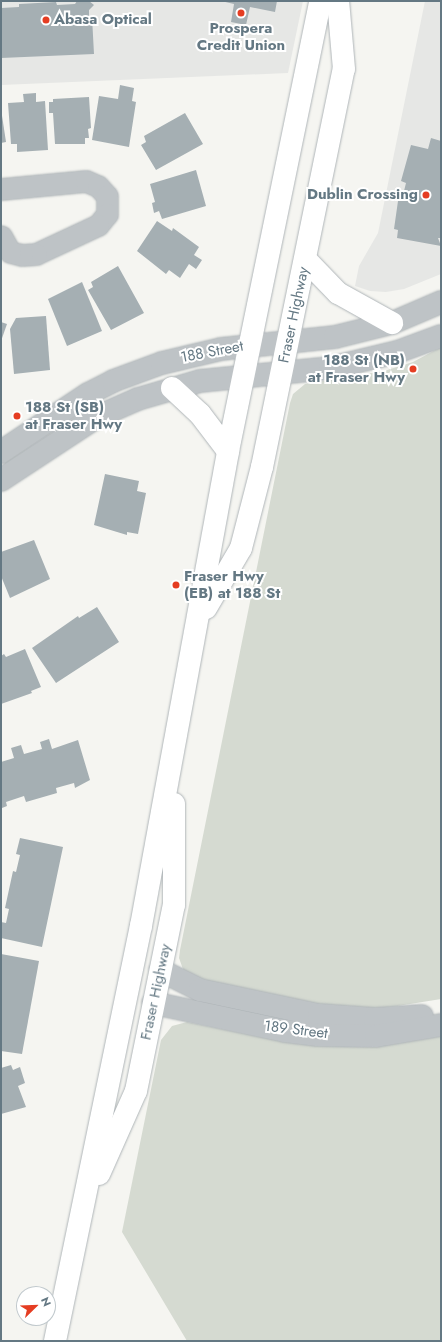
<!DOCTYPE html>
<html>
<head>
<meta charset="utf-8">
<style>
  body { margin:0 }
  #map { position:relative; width:442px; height:1342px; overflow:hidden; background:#f5f5f1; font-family:Jost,sans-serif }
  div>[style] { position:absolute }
  .built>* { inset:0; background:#e6e7e5 }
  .green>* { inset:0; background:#d5dad1 }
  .building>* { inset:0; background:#a5afb3 }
  .roads { filter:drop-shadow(0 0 1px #afb5b8) drop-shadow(0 0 1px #afb5b8) }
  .minor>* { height:21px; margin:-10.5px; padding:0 10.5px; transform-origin:10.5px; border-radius:10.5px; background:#bec3c6 }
  .tertiary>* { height:22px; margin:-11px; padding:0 11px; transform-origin:11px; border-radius:11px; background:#bec3c6 }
  .primary>* { height:22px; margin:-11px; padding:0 11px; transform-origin:11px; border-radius:11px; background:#fff }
  .dots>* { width:11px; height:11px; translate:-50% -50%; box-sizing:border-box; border:2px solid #fff; border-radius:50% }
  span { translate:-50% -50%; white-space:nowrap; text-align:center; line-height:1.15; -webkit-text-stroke:4px #fff; paint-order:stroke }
  .poi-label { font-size:15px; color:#647883; font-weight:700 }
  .left { translate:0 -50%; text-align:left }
  .right { translate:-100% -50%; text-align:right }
  .street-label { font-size:15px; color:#647883 }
  .frame { position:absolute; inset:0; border:2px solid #647883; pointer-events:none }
  .north { position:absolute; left:16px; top:1286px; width:40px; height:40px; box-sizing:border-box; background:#fff; border:1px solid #c1c9cd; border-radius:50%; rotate:67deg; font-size:11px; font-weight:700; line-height:16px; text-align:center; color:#647883 }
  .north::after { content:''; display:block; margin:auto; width:14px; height:18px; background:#e53d22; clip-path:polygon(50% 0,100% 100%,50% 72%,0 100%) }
</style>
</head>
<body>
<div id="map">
  <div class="built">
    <i style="clip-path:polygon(1px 1px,303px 1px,288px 73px,1px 85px)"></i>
    <i style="clip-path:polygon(425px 1px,441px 1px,441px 274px,404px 289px,386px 292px,370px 291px,355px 286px,359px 266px,378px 233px)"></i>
  </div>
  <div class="green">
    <i style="clip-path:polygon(441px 347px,441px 999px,379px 1009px,313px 1005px,206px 984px,184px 972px,179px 958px,180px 950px,290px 403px,293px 394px,305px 384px,384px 371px,413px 362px)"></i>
    <i style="clip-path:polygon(187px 1022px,287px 1042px,367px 1047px,441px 1036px,441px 1341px,187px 1341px,122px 1232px,161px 1040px,172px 1026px)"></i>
  </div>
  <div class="building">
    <i style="clip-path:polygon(77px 1px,89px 1px,94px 5px,89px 10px,89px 17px,92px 17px,94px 54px,1px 58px,1px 8px,19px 7px,19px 4px,56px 2px,57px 5px,75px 4px)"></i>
    <i style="clip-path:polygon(221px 1px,277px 1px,275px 12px,250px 7px,246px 25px,231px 22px,234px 4px)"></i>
    <i style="clip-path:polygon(120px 85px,134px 88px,132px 101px,136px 102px,129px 147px,92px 140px,99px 96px,118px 99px)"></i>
    <i style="clip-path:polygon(36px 93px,36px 102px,45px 101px,48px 150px,17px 152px,17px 144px,11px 144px,8px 103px,24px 102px,23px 94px)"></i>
    <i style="clip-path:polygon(89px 97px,91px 128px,88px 129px,89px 138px,85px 138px,85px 144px,55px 144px,53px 113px,49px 113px,49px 102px,53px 102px,53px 99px)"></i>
    <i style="clip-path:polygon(1px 109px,6px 142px,1px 143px)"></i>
    <i style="clip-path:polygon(185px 113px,203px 144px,156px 170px,141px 145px,146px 142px,144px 136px)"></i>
    <i style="clip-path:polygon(431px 138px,441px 141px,441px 238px,438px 238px,441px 246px,397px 238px,398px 230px,394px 229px,399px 194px,404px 191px,406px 183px,401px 181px,411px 145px,428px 149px)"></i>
    <i style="clip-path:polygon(196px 170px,206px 206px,162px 219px,159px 211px,154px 213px,152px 203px,155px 202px,150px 184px)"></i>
    <i style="clip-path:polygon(157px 221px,172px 231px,173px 228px,199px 247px,194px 255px,202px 260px,196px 269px,189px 264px,180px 278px,169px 270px,166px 274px,137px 251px)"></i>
    <i style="clip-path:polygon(118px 266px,144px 313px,111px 330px,88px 290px,93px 287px,91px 282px)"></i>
    <i style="clip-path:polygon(82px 282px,102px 331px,67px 346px,48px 299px)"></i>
    <i style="clip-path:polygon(46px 316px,50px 370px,14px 374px,10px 329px,16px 318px)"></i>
    <i style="clip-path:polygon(1px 322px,7px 324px,1px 341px)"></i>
    <i style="clip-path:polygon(105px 474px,139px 481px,137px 491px,146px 493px,138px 534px,127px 532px,127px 535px,94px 525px)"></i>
    <i style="clip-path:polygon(34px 540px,50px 579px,10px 598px,1px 576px,1px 552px)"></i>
    <i style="clip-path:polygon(97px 607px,119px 642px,56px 683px,32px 648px,78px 616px,79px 618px)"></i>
    <i style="clip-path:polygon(25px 649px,41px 687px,31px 691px,32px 693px,1px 704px,1px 656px,4px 654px,6px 657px)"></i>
    <i style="clip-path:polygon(49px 739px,52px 749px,78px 740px,90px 780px,75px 788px,74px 783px,56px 788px,57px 793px,26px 802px,24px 796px,6px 802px,7px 806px,2px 808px,1px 762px,14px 758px,11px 748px,21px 745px,24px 754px,42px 749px,40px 742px)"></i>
    <i style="clip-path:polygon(20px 838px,63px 847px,42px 947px,1px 938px,1px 922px,6px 923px,9px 909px,5px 908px,13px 871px,16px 872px,20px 855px,16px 854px)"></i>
    <i style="clip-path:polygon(1px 954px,39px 961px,22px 1054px,1px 1051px)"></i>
    <i style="clip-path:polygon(11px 1065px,13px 1070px,20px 1067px,25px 1083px,18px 1086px,26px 1107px,1px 1114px,1px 1068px)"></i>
  </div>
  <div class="roads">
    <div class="minor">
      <i style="left:1px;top:189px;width:85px;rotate:-5.4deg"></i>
      <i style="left:86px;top:181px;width:13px;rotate:23deg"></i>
      <i style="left:98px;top:186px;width:13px;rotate:48deg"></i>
      <i style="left:107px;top:196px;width:18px;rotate:90deg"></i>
      <i style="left:107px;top:214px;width:14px;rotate:129deg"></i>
      <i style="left:98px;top:225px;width:68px;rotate:154.9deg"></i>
      <i style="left:36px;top:254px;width:14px;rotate:176deg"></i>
      <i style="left:22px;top:255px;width:12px;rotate:-166deg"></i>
      <i style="left:10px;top:252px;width:18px;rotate:-119deg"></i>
    </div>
    <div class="tertiary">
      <i style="left:1px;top:452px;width:105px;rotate:-33.7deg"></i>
      <i style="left:88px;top:394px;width:28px;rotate:-27deg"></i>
      <i style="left:113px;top:381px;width:52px;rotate:-20.2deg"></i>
      <i style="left:162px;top:363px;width:61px;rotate:-13.3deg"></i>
      <i style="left:221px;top:349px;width:115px;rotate:-6deg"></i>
      <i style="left:335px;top:337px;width:59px;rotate:-13.8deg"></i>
      <i style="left:392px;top:323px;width:53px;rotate:-23.2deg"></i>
      <i style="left:1px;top:480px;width:115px;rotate:-33.3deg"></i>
      <i style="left:97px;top:417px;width:45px;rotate:-23.7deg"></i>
      <i style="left:138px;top:399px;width:65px;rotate:-16.2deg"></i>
      <i style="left:200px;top:381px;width:131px;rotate:-5.7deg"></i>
      <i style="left:330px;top:368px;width:69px;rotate:-13.4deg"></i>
      <i style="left:397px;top:352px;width:47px;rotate:-20deg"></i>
      <i style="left:160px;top:970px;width:45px;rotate:26.6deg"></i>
      <i style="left:200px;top:990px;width:122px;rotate:11.9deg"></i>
      <i style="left:319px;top:1015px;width:56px;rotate:4.1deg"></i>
      <i style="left:375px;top:1019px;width:47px;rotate:-3.7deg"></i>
      <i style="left:153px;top:1003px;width:135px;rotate:12deg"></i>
      <i style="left:285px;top:1031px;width:33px;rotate:7deg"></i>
      <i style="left:318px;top:1035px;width:58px;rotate:1deg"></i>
      <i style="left:376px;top:1036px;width:66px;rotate:-9.6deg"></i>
    </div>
    <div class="primary">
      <i style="left:306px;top:260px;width:46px;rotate:45.9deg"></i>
      <i style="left:338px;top:293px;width:62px;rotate:29.1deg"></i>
      <i style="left:172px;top:388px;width:38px;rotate:43deg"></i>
      <i style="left:200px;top:414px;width:46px;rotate:52.9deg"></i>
      <i style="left:206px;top:608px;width:69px;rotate:-59.7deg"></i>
      <i style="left:241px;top:548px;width:84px;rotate:-75.5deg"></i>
      <i style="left:262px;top:467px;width:406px;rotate:-78.4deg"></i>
      <i style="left:344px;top:69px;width:68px;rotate:-95deg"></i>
      <i style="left:99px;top:1174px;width:91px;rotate:-66deg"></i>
      <i style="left:136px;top:1091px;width:190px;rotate:-78.5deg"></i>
      <i style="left:174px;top:905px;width:101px;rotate:-90deg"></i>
      <i style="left:55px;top:1341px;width:424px;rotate:-78.3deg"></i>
      <i style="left:141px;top:926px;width:483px;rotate:-79.6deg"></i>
      <i style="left:228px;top:451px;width:459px;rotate:-78.4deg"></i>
    </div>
  </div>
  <div class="dots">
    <i style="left:241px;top:13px;background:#e53d22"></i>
    <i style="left:46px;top:20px;background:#e53d22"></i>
    <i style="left:426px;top:195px;background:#e53d22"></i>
    <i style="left:413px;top:369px;background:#e53d22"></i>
    <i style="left:17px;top:416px;background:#e53d22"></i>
    <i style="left:176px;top:585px;background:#e53d22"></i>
  </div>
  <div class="poi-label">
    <span class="left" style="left:54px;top:20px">Abasa Optical</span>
    <span style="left:241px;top:37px">Prospera<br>Credit Union</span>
    <span class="right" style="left:418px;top:195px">Dublin Crossing</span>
    <span class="right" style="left:405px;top:369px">188 St (NB)<br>at Fraser Hwy</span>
    <span class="left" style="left:25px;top:416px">188 St (SB)<br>at Fraser Hwy</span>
    <span class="left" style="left:184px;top:585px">Fraser Hwy<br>(EB) at 188 St</span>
  </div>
  <div class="street-label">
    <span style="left:294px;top:315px;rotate:-78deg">Fraser Highway</span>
    <span style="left:212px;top:352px;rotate:-11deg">188 Street</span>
    <span style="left:156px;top:992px;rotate:-78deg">Fraser Highway</span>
    <span style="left:296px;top:1030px;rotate:7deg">189 Street</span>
  </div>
  <div class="frame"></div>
  <div class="north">N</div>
</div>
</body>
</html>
